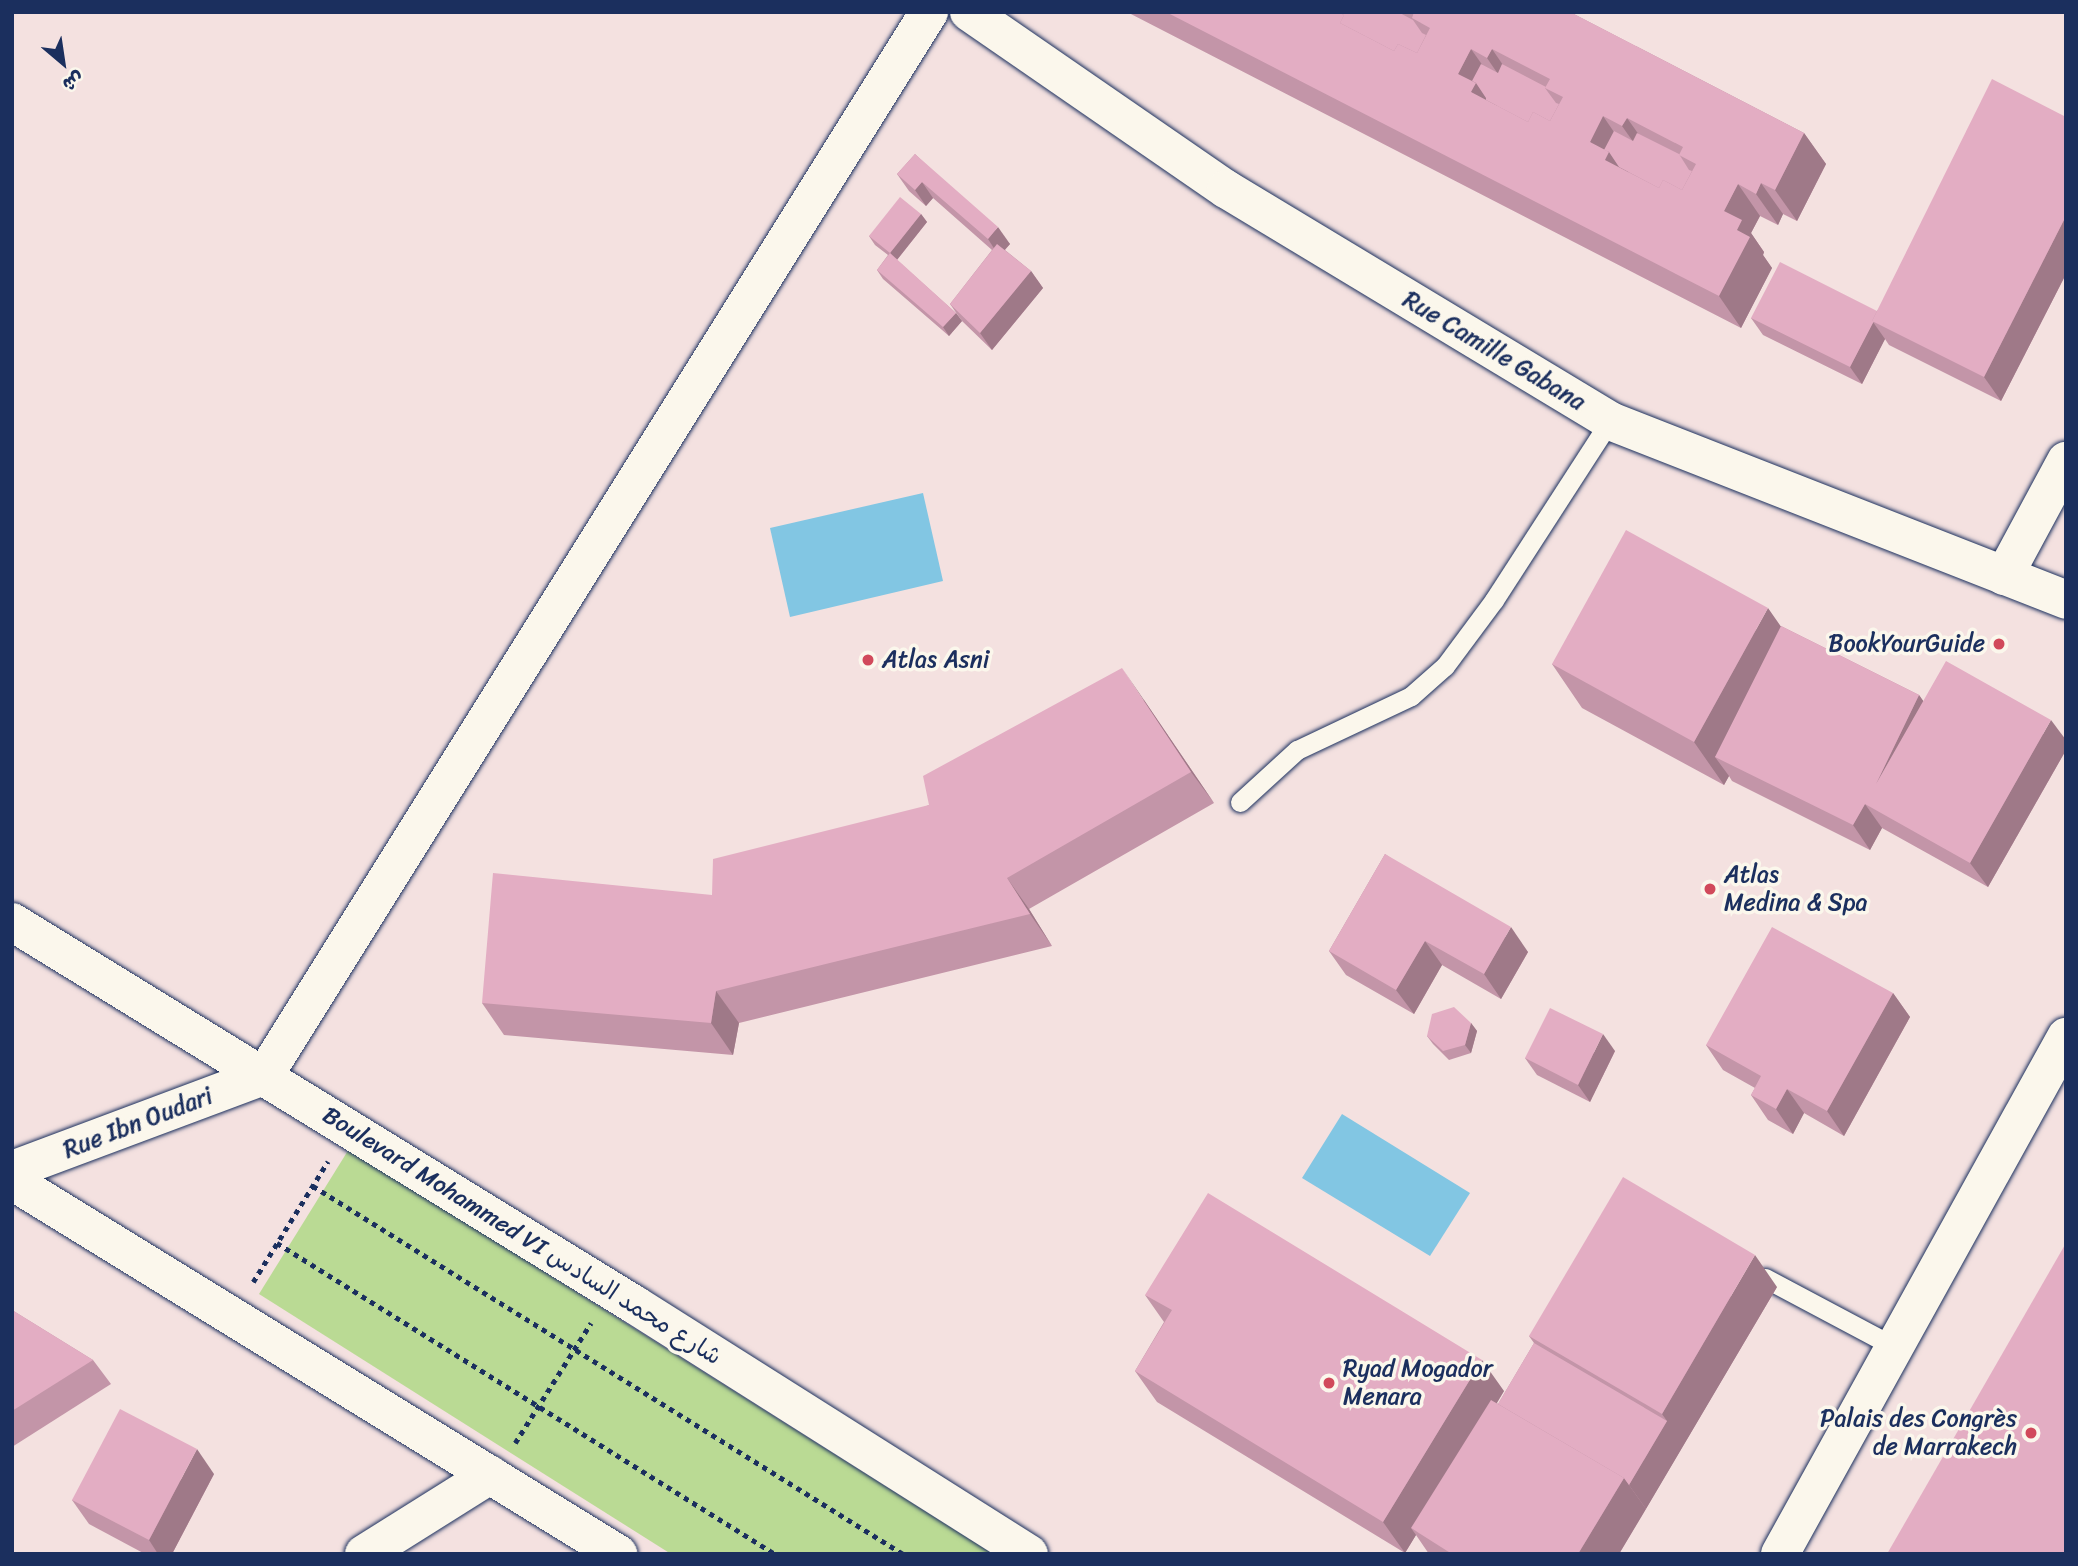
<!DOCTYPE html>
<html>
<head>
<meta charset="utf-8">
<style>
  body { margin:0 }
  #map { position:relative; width:2078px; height:1566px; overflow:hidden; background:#f4e1e0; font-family:Sriracha,"Playpen Sans Arabic",sans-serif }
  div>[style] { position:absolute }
  .green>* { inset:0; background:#bada94 }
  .water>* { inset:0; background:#82c6e3 }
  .path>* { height:4.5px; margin-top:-2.25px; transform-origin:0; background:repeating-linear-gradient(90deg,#1b2f5e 0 5px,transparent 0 10px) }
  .roads { filter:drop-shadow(0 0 2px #1b2f5e) drop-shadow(0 0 2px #1b2f5e) }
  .service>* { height:19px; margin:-9.5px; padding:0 9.5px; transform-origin:9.5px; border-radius:9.5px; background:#fbf7ec }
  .minor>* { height:38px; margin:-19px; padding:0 19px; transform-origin:19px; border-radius:19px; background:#fbf7ec }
  .primary>* { height:38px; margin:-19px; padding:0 19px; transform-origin:19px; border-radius:19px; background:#fbf7ec }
  .wall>* { inset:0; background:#c395a8 }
  .shaded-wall>* { inset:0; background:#9f7988 }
  .building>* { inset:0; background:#e3adc3 }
  .dots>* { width:19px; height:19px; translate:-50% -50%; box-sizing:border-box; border:4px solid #fbf7ec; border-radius:50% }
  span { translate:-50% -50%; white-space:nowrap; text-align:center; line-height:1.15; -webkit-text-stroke:7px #fbf7ec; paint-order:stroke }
  .street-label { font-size:24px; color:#1b2f5e }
  .poi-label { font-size:24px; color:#1b2f5e }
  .right { translate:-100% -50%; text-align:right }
  .left { translate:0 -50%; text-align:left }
  .frame { position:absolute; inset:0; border:14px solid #1b2f5e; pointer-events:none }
  .north { position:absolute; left:28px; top:28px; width:70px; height:70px; -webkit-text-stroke:5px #fbf7ec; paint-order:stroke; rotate:151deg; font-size:19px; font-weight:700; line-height:28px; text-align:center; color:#1b2f5e }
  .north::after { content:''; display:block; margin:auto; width:24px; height:32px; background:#1b2f5e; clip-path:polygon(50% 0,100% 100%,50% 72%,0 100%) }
</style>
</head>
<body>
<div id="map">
  <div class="green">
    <i style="clip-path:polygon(349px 1149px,993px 1554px,671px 1554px,259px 1294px)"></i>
  </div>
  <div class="water">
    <i style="clip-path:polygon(923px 493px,943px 581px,790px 617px,770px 528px)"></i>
    <i style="clip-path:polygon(1342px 1114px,1470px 1193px,1430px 1256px,1302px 1178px)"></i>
  </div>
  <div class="path">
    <i style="left:313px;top:1186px;width:695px;rotate:31.95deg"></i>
    <i style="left:277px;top:1243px;width:587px;rotate:31.98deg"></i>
    <i style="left:253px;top:1282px;width:142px;rotate:-58.2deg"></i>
    <i style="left:515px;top:1443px;width:142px;rotate:-57.7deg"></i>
  </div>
  <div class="roads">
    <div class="service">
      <i style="left:1240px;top:802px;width:77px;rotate:-42.4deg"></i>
      <i style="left:1297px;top:750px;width:126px;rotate:-25.3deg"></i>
      <i style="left:1411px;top:696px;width:45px;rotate:-41.4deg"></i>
      <i style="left:1445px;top:666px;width:82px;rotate:-53.4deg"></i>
      <i style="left:1494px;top:600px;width:213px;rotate:-57.1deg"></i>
      <i style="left:1765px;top:1278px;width:147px;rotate:28deg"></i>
    </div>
    <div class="minor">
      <i style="left:969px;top:12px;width:312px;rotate:34.6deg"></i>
      <i style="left:1226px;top:189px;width:449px;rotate:31.1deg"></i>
      <i style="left:1610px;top:421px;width:490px;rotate:21.4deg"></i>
      <i style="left:2004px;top:576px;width:131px;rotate:-61.7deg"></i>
      <i style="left:12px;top:1170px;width:269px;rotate:-20.5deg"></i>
      <i style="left:264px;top:1076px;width:1255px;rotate:-57.99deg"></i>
      <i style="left:364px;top:1554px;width:149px;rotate:-32.1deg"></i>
      <i style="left:1780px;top:1554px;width:591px;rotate:-61.05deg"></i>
    </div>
    <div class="primary">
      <i style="left:12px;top:922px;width:731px;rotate:31.58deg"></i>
      <i style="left:635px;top:1305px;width:466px;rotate:32.3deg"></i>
      <i style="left:12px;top:1181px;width:712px;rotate:31.61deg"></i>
    </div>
  </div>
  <div class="wall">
    <i style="clip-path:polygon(1127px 12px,1570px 12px,1804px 133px,1826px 164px,1797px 221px,1783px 214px,1778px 225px,1760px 216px,1751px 233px,1764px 252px,1763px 255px,1772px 268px,1741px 328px)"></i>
    <i style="clip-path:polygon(2066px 117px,2066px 274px,2001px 401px,1889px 345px,1885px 339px,1862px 384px,1763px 335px,1751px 318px,1877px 311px)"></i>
    <i style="clip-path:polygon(915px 154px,1010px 244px,1005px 250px,1031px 271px,1043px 288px,992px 350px,962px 321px,950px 304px,992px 250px,933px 198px,926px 206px,909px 191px,897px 174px)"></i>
    <i style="clip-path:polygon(921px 214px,927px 222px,897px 260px,956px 313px,962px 321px,949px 336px,883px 279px,877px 270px,888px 255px,875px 245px,869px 236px)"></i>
    <i style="clip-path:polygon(1781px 626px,1919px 695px,1923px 701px,2066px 740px,2066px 750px,1988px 887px,1882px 828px,1870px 850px,1732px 781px,1729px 776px,1724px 785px,1582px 708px,1552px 664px)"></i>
    <i style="clip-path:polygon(1144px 700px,1214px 803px,1029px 909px,1052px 946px,739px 1023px,733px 1055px,504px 1035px,482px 1003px,712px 895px,929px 805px)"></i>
    <i style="clip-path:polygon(1385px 854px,1528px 952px,1501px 999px,1442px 965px,1414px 1014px,1346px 975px,1329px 951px)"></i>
    <i style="clip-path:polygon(1893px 993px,1910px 1017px,1844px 1136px,1804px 1113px,1793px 1134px,1768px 1120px,1751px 1095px,1755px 1088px,1723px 1070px,1706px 1045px)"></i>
    <i style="clip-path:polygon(1471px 1023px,1477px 1031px,1471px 1053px,1449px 1060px,1433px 1044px,1427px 1036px)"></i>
    <i style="clip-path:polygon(1615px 1051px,1590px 1102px,1537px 1075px,1525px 1058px)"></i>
    <i style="clip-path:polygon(1777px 1287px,1619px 1554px,1429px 1554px,1416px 1535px,1405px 1553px,1157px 1402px,1135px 1371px,1164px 1322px,1145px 1295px,1504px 1391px,1497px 1403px,1498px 1404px,1534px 1343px,1529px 1336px)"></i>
    <i style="clip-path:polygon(12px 1310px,93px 1360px,111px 1384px,12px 1447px)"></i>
    <i style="clip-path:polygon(214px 1474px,172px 1554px,145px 1554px,89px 1524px,72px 1500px)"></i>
  </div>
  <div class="shaded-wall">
    <i style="clip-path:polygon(1471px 49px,1493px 80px,1498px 115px,1482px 107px,1458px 74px)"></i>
    <i style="clip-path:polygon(1492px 49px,1514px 81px,1509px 90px,1487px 58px)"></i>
    <i style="clip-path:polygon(1603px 116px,1625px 148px,1630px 182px,1615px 175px,1590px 142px)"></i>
    <i style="clip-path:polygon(1627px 118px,1649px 149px,1644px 157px,1622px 126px)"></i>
    <i style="clip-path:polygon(1804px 133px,1826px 164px,1797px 221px,1775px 190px)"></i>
    <i style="clip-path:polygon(922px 182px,933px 198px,926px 206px,915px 190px)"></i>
    <i style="clip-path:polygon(1761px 183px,1783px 214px,1778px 225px,1756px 194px)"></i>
    <i style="clip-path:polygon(1738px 184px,1760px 216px,1751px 233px,1764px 252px,1763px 255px,1772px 268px,1741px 328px,1719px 296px,1724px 211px)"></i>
    <i style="clip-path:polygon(921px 214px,927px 222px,896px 261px,890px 253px)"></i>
    <i style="clip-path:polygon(2066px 216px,2066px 274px,2001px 401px,1984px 377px)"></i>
    <i style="clip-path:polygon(998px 227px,1010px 244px,999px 256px,988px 239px)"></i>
    <i style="clip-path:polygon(1031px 271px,1043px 288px,992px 350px,980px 333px)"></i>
    <i style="clip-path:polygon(956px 313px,962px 321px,949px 336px,943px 327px)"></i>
    <i style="clip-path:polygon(1873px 322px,1885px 339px,1862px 384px,1850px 367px)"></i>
    <i style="clip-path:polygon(1768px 608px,1798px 651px,1715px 757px,1729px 776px,1724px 785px,1694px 742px)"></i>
    <i style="clip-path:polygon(1122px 668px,1144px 700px,1214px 803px,1191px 772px)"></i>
    <i style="clip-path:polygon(1919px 695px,1936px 719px,1876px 784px)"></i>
    <i style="clip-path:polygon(2051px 720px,2066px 740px,2066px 750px,1988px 887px,1970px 863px)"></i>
    <i style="clip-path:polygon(1865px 804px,1882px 828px,1870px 850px,1853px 825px)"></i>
    <i style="clip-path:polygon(1007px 878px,1029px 909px,1052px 946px,1030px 914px)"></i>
    <i style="clip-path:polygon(1511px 927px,1528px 952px,1501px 999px,1484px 974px)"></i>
    <i style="clip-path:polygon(1425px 941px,1442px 965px,1414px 1014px,1396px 990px)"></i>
    <i style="clip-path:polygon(716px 991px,739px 1023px,733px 1055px,711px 1023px)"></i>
    <i style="clip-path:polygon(1893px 993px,1910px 1017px,1844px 1136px,1827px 1111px)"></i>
    <i style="clip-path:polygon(1471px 1023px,1477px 1031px,1471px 1053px,1465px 1045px)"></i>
    <i style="clip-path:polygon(1603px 1034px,1615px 1051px,1590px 1102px,1578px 1085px)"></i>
    <i style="clip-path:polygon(1787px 1089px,1804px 1113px,1793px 1134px,1776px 1109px)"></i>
    <i style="clip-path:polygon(1755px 1255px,1777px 1287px,1646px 1509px,1629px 1485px,1667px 1421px,1662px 1414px)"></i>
    <i style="clip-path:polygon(1482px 1360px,1504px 1391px,1418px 1532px,1411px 1528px,1416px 1535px,1405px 1553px,1383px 1522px)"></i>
    <i style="clip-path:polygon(197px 1449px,214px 1474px,172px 1554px,158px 1554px,149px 1540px)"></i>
    <i style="clip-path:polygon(1624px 1478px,1646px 1509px,1619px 1554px,1578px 1554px)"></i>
  </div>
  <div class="building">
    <i style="clip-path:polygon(evenodd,1166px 12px,1338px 12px,1344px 15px,1340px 23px,1394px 51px,1398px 44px,1417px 53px,1430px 28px,1412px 18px,1414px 12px,1570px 12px,1804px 133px,1775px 190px,1761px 183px,1756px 194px,1738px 184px,1724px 211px,1742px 220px,1737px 230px,1750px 237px,1719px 296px,1166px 12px,1471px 49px,1487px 58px,1492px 49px,1550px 79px,1545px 88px,1563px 97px,1550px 121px,1533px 112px,1528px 122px,1471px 92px,1476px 83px,1458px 74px,1471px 49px,1166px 12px,1603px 116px,1622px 126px,1627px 118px,1683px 147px,1679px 155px,1696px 164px,1682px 190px,1663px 180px,1659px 188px,1605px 160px,1609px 152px,1590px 142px,1603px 116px)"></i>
    <i style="clip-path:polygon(1339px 12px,1398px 12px,1413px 20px,1422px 33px,1426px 35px,1417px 53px,1398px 44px,1394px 51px,1340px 23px,1344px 15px)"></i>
    <i style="clip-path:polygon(1481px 64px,1498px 73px,1502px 64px,1546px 87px,1545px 88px,1556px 103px,1559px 104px,1550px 121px,1533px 112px,1528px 122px,1486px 100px,1486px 98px,1476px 83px,1472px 81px)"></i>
    <i style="clip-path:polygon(1992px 79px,2066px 117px,2066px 216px,1984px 377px,1872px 321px)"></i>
    <i style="clip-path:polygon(1614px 131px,1633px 141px,1637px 133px,1679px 154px,1689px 170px,1692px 171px,1682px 190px,1663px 180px,1659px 188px,1619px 167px,1609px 152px,1604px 150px)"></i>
    <i style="clip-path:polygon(915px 154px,998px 227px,988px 239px,922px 182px,915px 190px,897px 174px)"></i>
    <i style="clip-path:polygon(900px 197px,921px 214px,890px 253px,869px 236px)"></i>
    <i style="clip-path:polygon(997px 244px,1031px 271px,980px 333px,950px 304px)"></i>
    <i style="clip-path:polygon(890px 253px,956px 313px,943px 327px,877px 270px)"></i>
    <i style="clip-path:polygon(1780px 262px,1877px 311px,1872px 321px,1874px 321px,1850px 367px,1751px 318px)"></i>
    <i style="clip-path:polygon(1626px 530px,1768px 608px,1694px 742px,1552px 664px)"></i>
    <i style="clip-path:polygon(1781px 626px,1919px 695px,1876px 784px,1946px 661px,2051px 720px,1970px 863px,1865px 804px,1853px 825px,1715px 757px)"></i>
    <i style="clip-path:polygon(1122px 668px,1191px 772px,1007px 878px,1030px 914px,716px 991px,711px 1023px,482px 1003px,493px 873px,712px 895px,713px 859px,929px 805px,923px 776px)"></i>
    <i style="clip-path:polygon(1385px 854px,1511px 927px,1484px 974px,1425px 941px,1396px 990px,1329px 951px)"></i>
    <i style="clip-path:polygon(1772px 927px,1893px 993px,1827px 1111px,1787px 1089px,1776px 1109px,1751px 1095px,1761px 1076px,1706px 1045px)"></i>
    <i style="clip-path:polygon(1454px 1007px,1471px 1023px,1465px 1045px,1443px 1051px,1427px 1036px,1432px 1014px)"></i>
    <i style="clip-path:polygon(1550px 1008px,1603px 1034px,1578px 1085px,1525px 1058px)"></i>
    <i style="clip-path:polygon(1623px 1177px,1755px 1255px,1662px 1414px,1529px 1336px)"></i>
    <i style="clip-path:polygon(1208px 1193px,1482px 1360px,1383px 1522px,1135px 1371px,1172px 1310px,1145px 1295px)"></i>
    <i style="clip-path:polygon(2066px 1243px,2066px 1554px,1887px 1554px)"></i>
    <i style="clip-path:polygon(12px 1310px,93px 1360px,12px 1411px)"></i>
    <i style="clip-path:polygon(1534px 1343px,1667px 1421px,1629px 1485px,1624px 1478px,1498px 1404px)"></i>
    <i style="clip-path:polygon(1491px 1400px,1624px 1478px,1578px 1554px,1452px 1554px,1411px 1528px)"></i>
    <i style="clip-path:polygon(120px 1409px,197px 1449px,149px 1540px,72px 1500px)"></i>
  </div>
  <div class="dots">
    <i style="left:1999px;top:644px;background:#d1495b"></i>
    <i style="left:868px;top:660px;background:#d1495b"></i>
    <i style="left:1710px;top:889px;background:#d1495b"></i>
    <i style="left:1329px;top:1383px;background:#d1495b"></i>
    <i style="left:2031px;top:1433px;background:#d1495b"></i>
  </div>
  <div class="street-label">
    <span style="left:1494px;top:351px;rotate:31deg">Rue Camille Gabana</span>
    <span style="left:138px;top:1123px;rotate:-21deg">Rue Ibn Oudari</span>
    <span style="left:522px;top:1236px;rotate:32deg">Boulevard Mohammed VI شارع محمد السادس</span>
  </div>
  <div class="poi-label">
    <span class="right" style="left:1985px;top:644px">BookYourGuide</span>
    <span class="left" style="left:882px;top:660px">Atlas Asni</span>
    <span class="left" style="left:1724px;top:889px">Atlas<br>Medina &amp; Spa</span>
    <span class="left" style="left:1343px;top:1383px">Ryad Mogador<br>Menara</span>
    <span class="right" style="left:2017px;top:1433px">Palais des Congrès<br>de Marrakech</span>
  </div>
  <div class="frame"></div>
  <div class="north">ش</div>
</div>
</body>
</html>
